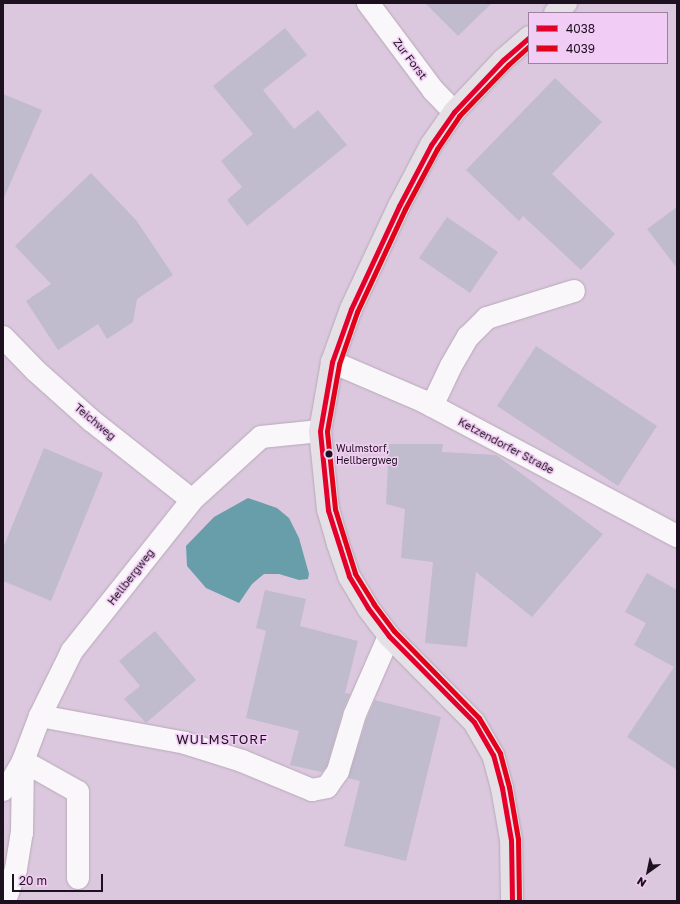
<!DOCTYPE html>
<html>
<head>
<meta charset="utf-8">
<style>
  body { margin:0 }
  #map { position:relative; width:680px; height:904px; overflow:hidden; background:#dcc8de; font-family:"Golos Text",sans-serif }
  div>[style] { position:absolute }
  .water>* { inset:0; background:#689eaa }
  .building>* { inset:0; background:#c0bbcd }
  .roads { filter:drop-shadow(0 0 1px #b7a8b9) drop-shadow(0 0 1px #b7a8b9) }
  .minor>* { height:22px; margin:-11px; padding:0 11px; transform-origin:11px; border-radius:11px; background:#faf7fa }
  .major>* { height:22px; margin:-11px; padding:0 11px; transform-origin:11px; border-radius:11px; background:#e5dfe6 }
  .bus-1>* { height:5px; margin:-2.5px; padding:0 2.5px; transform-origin:2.5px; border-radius:2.5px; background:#e4002b }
  .bus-2>* { height:5px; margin:-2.5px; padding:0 2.5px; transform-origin:2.5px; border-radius:2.5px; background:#e2001a }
  .dots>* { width:11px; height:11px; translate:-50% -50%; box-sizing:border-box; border:2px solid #f1ccf4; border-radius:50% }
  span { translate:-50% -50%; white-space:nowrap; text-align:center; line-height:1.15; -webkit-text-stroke:3px #f1ccf4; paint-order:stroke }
  .bus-label { font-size:10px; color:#1e111f }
  .left { translate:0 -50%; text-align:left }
  .street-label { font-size:11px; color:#1e111f }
  .quarter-label { font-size:13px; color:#1e111f; letter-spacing:1px }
  .frame { position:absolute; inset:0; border:4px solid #1e111f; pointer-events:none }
  .legend { position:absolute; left:528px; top:12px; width:140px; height:52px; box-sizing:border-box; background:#f1ccf4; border:1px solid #9d819f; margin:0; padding:5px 7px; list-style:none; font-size:12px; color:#1e111f }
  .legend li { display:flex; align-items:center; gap:8px; height:20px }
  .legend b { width:20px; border:1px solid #9d819f }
  .north { position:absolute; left:628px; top:852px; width:40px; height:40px; -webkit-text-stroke:3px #f1ccf4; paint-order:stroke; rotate:213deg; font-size:11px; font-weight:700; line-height:16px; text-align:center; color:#1e111f }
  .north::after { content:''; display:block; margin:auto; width:14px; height:18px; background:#1e111f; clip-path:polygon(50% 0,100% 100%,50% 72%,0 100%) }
  .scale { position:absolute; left:12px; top:874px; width:91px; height:18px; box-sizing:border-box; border:2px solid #1e111f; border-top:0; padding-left:5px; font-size:12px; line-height:14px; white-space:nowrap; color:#1e111f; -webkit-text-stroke:3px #f1ccf4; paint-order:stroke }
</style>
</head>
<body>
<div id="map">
  <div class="water">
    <i style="clip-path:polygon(248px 498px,277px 508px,289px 518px,299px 538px,309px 574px,308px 579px,299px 580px,279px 574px,264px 574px,252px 584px,239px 603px,206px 588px,187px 566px,186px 546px,214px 517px)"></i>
  </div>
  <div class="building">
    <i style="clip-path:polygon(425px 3px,492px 3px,458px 36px)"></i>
    <i style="clip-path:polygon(285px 28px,307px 55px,263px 90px,294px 129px,318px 110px,347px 145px,247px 226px,227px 200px,242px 187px,221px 161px,253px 134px,213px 86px)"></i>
    <i style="clip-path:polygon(555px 78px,602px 122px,552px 174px,615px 234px,581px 270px,523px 216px,519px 221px,466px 170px)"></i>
    <i style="clip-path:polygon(3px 94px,42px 110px,3px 200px)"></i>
    <i style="clip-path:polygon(91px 173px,136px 220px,173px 275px,137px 299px,133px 322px,107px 339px,98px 324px,58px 350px,26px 301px,51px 284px,15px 246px)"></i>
    <i style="clip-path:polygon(677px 207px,677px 268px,647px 229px)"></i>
    <i style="clip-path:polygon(447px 217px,498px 252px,470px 293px,419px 258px)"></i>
    <i style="clip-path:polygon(536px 346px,657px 426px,618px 486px,497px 406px)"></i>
    <i style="clip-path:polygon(389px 444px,443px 444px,442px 452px,496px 455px,603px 534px,532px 617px,476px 572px,467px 647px,425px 643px,433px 562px,401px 558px,405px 509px,386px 504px)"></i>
    <i style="clip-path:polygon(44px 448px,103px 473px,51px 601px,3px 581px,3px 548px)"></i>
    <i style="clip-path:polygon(647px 573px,677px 590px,677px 770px,627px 737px,674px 667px,634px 645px,646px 623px,625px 612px)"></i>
    <i style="clip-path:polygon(265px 590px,306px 599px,300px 626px,358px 641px,345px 693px,350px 694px,343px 710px,327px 766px,322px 772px,290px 765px,299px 731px,246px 718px,266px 631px,256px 628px)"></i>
    <i style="clip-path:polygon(155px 631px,196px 680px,146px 723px,124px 699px,140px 686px,119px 661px)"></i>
    <i style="clip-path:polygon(375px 700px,441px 717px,406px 861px,344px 846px,360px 781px,348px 778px,367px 718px)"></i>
  </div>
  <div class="roads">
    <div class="minor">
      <i style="left:368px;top:3px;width:109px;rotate:53.2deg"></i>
      <i style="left:433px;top:90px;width:30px;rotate:46deg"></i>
      <i style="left:3px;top:337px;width:47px;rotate:45.9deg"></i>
      <i style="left:36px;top:371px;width:75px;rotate:41.8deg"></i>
      <i style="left:92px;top:421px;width:127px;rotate:38.3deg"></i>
      <i style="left:332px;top:362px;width:99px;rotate:23.2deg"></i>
      <i style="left:423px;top:401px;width:288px;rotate:28deg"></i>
      <i style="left:432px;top:406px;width:44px;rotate:-64.6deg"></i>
      <i style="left:451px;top:366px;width:34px;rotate:-60deg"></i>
      <i style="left:468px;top:337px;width:27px;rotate:-45deg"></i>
      <i style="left:487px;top:318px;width:91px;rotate:-17.2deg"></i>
      <i style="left:40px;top:716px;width:147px;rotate:10.5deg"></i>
      <i style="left:185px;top:743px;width:60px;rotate:17.5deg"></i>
      <i style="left:242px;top:761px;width:76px;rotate:22.5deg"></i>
      <i style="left:312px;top:790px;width:15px;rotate:-11deg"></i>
      <i style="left:327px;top:787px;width:19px;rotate:-55deg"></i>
      <i style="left:338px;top:771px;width:59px;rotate:-73.4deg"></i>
      <i style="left:355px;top:714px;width:85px;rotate:-66.4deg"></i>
      <i style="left:3px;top:790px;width:11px;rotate:-45deg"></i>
      <i style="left:11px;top:782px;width:24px;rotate:-60deg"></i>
      <i style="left:23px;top:761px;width:48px;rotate:-69.3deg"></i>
      <i style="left:40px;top:716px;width:72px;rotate:-63.8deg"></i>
      <i style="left:72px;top:651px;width:193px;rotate:-51.5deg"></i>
      <i style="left:192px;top:500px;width:93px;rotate:-42.4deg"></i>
      <i style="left:261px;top:437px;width:59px;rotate:-5.8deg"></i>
      <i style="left:5px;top:901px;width:34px;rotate:-71deg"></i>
      <i style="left:16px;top:869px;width:36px;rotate:-81deg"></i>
      <i style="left:22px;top:833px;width:72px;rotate:-89.2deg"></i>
      <i style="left:23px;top:761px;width:63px;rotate:29.4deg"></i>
      <i style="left:78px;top:792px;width:86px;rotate:90deg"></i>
    </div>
    <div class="major">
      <i style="left:555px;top:13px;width:15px;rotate:-42deg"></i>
      <i style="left:512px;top:901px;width:61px;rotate:-90.9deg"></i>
      <i style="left:511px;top:840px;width:53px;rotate:-99.8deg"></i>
      <i style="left:502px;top:788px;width:34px;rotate:-105deg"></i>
      <i style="left:493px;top:755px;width:38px;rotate:-120deg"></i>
      <i style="left:474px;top:722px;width:121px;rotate:-134.7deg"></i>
      <i style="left:389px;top:636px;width:35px;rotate:-127deg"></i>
      <i style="left:368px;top:608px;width:37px;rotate:-121deg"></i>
      <i style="left:349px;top:576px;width:34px;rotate:-109deg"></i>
      <i style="left:338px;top:544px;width:35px;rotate:-106deg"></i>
      <i style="left:328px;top:510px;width:79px;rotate:-95.8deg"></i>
      <i style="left:320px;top:431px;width:70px;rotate:-80.1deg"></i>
      <i style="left:332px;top:362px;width:56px;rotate:-70.3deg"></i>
      <i style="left:351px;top:309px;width:114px;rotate:-65deg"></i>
      <i style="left:399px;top:206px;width:69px;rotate:-62.3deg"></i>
      <i style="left:431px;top:145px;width:40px;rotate:-55.1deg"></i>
      <i style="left:454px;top:112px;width:71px;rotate:-46.7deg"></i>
      <i style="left:503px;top:60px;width:35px;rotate:-41deg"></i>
    </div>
  </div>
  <div class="bus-1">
    <i style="left:512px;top:901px;width:61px;rotate:-90.9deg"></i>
    <i style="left:511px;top:840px;width:53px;rotate:-99.8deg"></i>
    <i style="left:502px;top:788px;width:34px;rotate:-105deg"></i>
    <i style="left:493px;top:755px;width:38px;rotate:-120deg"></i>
    <i style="left:474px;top:722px;width:121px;rotate:-134.7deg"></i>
    <i style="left:389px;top:636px;width:35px;rotate:-127deg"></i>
    <i style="left:368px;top:608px;width:37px;rotate:-121deg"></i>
    <i style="left:349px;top:576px;width:69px;rotate:-107.7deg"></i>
    <i style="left:328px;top:510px;width:79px;rotate:-95.8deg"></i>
    <i style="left:320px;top:431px;width:70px;rotate:-80.1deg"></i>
    <i style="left:332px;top:362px;width:56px;rotate:-70.3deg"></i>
    <i style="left:351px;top:309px;width:114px;rotate:-65deg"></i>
    <i style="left:399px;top:206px;width:69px;rotate:-62.3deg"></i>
    <i style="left:431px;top:145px;width:40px;rotate:-55.1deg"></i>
    <i style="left:454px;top:112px;width:71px;rotate:-46.7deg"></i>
    <i style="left:503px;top:60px;width:35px;rotate:-41deg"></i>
  </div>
  <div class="bus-2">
    <i style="left:519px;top:901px;width:62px;rotate:-90.9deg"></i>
    <i style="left:518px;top:839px;width:53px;rotate:-99.8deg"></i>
    <i style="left:509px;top:787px;width:35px;rotate:-105deg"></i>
    <i style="left:500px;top:753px;width:41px;rotate:-121deg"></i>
    <i style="left:479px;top:718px;width:122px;rotate:-134.3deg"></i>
    <i style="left:394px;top:631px;width:34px;rotate:-127deg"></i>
    <i style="left:374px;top:604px;width:36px;rotate:-122deg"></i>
    <i style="left:355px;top:573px;width:67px;rotate:-107.4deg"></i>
    <i style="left:335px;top:509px;width:78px;rotate:-95.9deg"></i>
    <i style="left:327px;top:431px;width:68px;rotate:-79.8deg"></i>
    <i style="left:339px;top:364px;width:55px;rotate:-70.9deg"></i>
    <i style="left:357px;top:312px;width:114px;rotate:-65deg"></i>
    <i style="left:405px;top:209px;width:68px;rotate:-61.9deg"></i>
    <i style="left:437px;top:149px;width:40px;rotate:-56deg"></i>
    <i style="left:459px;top:116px;width:71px;rotate:-46.1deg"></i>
    <i style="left:508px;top:65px;width:28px;rotate:-42deg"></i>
  </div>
  <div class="dots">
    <i style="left:329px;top:454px;background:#1e111f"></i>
  </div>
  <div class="bus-label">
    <span class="left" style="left:336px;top:454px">Wulmstorf,<br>Hellbergweg</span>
  </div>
  <div class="street-label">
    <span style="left:410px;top:59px;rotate:53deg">Zur Forst</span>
    <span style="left:95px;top:422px;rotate:40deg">Teichweg</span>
    <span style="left:506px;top:446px;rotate:28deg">Ketzendorfer Straße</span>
    <span style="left:131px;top:577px;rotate:-52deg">Hellbergweg</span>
  </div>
  <div class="quarter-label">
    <span style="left:222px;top:739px">WULMSTORF</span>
  </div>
  <div class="frame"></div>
  <ul class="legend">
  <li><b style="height:5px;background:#e4002b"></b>4038</li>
  <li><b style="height:5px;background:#e2001a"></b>4039</li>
  </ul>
  <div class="north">N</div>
  <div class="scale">20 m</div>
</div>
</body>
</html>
